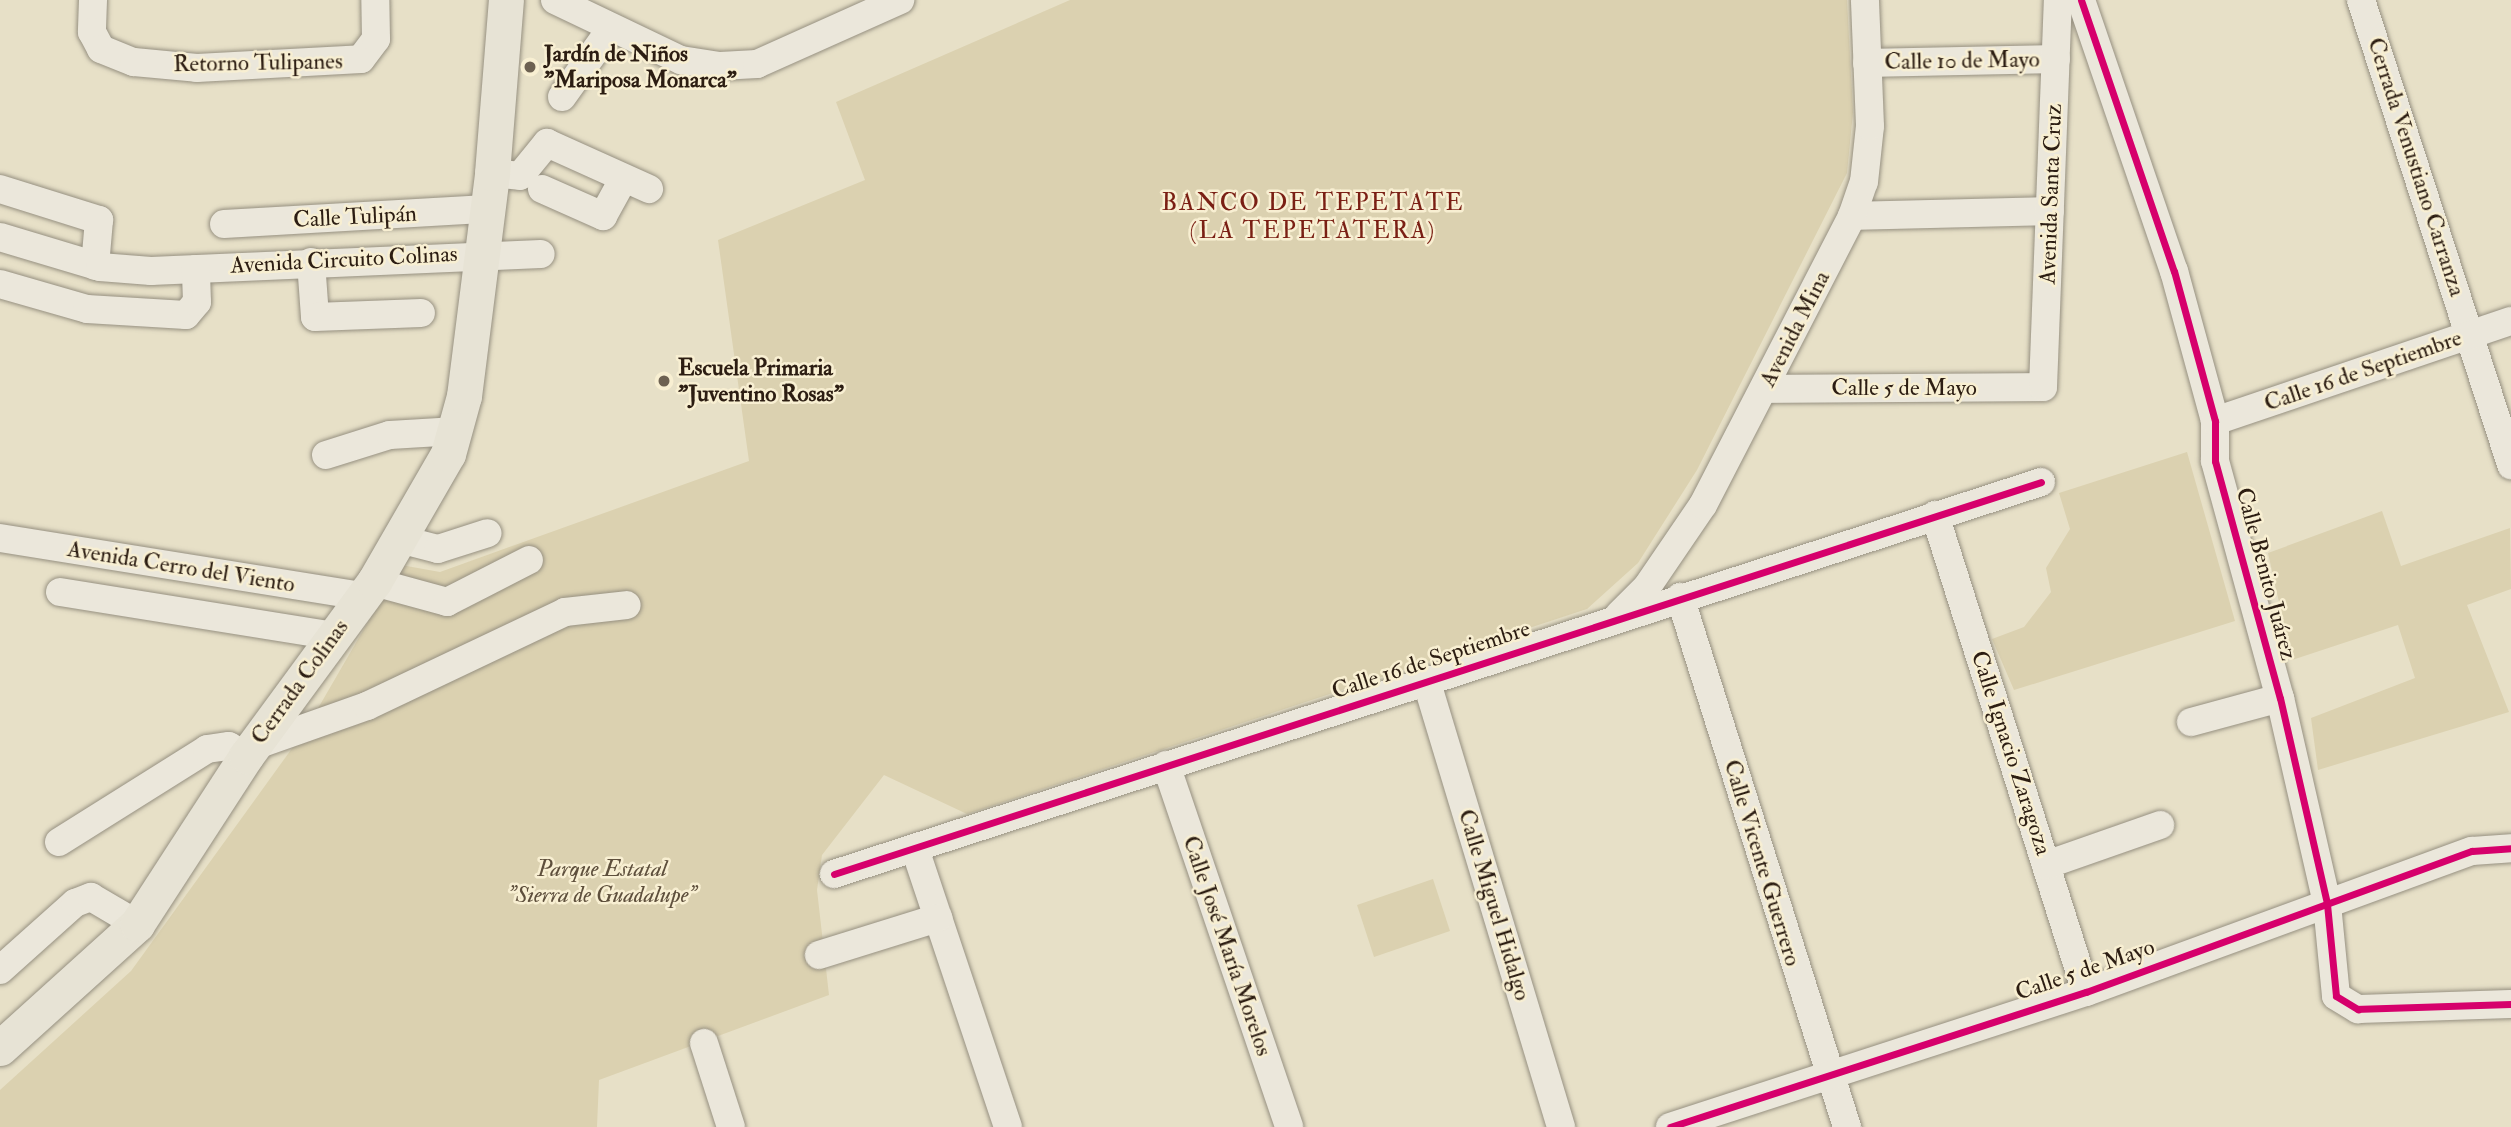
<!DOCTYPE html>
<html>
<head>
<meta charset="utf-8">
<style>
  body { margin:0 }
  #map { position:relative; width:2511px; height:1127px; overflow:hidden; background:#e7e0c7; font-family:"IM FELL Double Pica",serif }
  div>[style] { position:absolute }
  .green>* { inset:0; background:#dbd1b0 }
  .roads { filter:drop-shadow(0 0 2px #969081) drop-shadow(0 0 2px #969081) }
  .minor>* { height:28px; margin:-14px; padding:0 14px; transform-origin:14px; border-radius:14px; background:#ebe7db }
  .major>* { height:35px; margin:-17.5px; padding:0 17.5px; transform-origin:17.5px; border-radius:17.5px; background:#e7e3d5 }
  .cycleway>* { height:7px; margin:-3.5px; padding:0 3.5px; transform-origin:3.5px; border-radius:3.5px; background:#d6006c }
  .dots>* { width:19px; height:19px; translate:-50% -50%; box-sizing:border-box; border:4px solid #f8efd2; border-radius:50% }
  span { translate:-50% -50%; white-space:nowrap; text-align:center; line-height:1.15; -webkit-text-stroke:5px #f8efd2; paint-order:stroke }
  .poi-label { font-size:23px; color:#2c1d12; font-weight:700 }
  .left { translate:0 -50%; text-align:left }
  .street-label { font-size:23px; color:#2c1d12 }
  .park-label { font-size:23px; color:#5e4f3c; font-style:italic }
  .neighbourhood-label { font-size:24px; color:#7a1f14; letter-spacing:2px }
</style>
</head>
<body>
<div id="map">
  <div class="green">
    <i style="clip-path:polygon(1070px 0,1847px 0,1853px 112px,1847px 173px,1697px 470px,1638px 563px,1587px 609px,967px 814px,884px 775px,822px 855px,817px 890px,829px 995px,599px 1080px,597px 1127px,0 1127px,0 1090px,131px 971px,306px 729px,401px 565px,440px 572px,749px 461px,718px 240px,865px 180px,836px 102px)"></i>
    <i style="clip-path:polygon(2187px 452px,2235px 621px,2014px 690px,1992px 639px,2024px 627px,2051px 592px,2046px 568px,2070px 529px,2059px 493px)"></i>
    <i style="clip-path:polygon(2382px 511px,2401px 566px,2510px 528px,2511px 589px,2467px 605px,2509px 712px,2318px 770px,2311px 718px,2415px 678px,2398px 625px,2292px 660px,2268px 553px)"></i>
    <i style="clip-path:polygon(1433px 879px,1450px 931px,1374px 957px,1357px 905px)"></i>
  </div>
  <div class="roads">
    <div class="minor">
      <i style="left:93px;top:0;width:32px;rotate:92deg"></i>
      <i style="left:92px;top:32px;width:19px;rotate:62deg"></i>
      <i style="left:101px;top:49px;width:35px;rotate:22deg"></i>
      <i style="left:134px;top:62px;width:63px;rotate:5.4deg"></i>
      <i style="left:197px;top:68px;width:164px;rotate:-3.1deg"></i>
      <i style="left:361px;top:59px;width:25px;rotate:-53deg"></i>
      <i style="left:376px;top:39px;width:39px;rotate:-91deg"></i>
      <i style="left:555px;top:0;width:140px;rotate:25.5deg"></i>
      <i style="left:681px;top:60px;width:39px;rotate:9deg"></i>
      <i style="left:720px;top:66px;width:37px;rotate:-3deg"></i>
      <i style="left:757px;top:64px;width:157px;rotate:-24.1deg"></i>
      <i style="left:2081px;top:0;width:287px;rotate:71.1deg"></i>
      <i style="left:2174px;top:271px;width:156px;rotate:74.7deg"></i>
      <i style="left:2215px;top:421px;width:40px;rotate:90deg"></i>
      <i style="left:2215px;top:461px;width:246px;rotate:74.7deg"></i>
      <i style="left:2280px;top:698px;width:211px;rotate:77.1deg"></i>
      <i style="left:2327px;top:904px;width:92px;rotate:84.4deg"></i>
      <i style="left:2336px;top:996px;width:26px;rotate:31deg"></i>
      <i style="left:2358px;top:1009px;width:153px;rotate:-1.9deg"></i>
      <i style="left:2361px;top:0;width:489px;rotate:72.1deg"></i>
      <i style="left:1867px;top:63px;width:189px;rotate:-1.2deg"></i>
      <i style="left:562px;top:97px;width:82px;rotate:-54.4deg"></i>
      <i style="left:492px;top:173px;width:28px;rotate:6deg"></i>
      <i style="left:520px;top:176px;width:43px;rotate:-50.7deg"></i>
      <i style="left:547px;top:143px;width:112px;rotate:24.3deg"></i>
      <i style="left:0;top:189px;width:104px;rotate:17.4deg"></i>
      <i style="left:99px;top:220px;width:46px;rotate:95deg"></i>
      <i style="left:542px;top:189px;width:67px;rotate:23.9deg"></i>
      <i style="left:603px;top:216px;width:43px;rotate:-61.1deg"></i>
      <i style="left:1852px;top:216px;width:198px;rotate:-1.4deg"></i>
      <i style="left:224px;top:224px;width:263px;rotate:-3.3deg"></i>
      <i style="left:0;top:237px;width:104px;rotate:16.7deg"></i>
      <i style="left:100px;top:267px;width:51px;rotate:4.5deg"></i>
      <i style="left:151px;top:271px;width:390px;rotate:-2.5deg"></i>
      <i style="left:311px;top:262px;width:55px;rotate:85.8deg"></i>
      <i style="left:315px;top:317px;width:106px;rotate:-2.2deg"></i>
      <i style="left:0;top:284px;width:91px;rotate:16deg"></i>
      <i style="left:87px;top:309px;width:99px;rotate:3.5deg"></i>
      <i style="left:186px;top:315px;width:17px;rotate:-50deg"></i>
      <i style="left:197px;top:302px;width:33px;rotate:-92deg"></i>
      <i style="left:1765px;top:389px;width:278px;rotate:-0.4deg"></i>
      <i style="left:2043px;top:387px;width:387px;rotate:-87.8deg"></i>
      <i style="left:2215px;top:421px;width:312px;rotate:-18.7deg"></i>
      <i style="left:326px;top:455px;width:67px;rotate:-17.4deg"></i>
      <i style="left:390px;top:435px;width:66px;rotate:-3.5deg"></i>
      <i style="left:1935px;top:515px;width:500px;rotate:72.43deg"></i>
      <i style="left:0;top:538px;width:368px;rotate:9.1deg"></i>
      <i style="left:399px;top:539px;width:40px;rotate:14.4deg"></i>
      <i style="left:438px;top:549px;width:52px;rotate:-17.7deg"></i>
      <i style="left:374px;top:582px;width:76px;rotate:15.3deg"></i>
      <i style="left:447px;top:602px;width:92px;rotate:-27.1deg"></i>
      <i style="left:60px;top:592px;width:278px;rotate:9.1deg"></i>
      <i style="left:1680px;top:597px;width:556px;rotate:72.51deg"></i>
      <i style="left:1619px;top:615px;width:40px;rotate:-45deg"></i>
      <i style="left:1647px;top:587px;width:99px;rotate:-55.7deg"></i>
      <i style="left:1703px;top:505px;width:325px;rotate:-62.7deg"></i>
      <i style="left:1852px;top:216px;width:36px;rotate:-71deg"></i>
      <i style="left:1864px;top:182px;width:56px;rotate:-83.9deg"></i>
      <i style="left:1870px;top:126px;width:126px;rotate:-92.3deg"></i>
      <i style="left:1427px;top:683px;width:464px;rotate:73.2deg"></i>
      <i style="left:2191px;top:722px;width:92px;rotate:-15.1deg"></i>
      <i style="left:254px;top:746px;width:120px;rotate:-19.5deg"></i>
      <i style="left:367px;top:706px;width:219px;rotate:-25.4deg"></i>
      <i style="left:565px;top:612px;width:62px;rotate:-6.4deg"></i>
      <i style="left:1166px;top:765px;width:382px;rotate:71.2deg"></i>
      <i style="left:59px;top:842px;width:175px;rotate:-32.1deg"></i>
      <i style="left:207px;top:749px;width:22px;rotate:-8deg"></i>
      <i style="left:229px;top:746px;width:20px;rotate:30deg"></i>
      <i style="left:915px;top:849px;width:293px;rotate:71.5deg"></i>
      <i style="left:2046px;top:865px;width:121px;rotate:-19.3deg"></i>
      <i style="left:834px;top:874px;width:1269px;rotate:-17.99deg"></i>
      <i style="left:819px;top:955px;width:125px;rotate:-17.3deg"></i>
      <i style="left:0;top:970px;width:101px;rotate:-41.8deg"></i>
      <i style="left:75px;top:903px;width:17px;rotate:-21deg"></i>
      <i style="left:91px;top:897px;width:53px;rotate:30.4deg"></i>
      <i style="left:704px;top:1043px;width:88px;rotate:72.2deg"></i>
      <i style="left:1670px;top:1127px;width:437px;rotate:-18deg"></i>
      <i style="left:2086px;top:992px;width:411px;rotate:-20.1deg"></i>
      <i style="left:2472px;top:851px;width:39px;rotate:-4deg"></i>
    </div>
    <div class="major">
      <i style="left:0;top:1048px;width:185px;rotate:-42.1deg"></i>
      <i style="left:137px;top:924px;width:200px;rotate:-57deg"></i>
      <i style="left:246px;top:756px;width:216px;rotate:-53.7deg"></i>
      <i style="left:374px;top:582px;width:148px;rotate:-60deg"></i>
      <i style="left:448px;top:454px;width:60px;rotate:-74.6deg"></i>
      <i style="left:464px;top:396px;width:225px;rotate:-82.8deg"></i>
      <i style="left:492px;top:173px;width:174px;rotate:-85.4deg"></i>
    </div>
  </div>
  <div class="cycleway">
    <i style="left:2081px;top:0;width:287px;rotate:71.1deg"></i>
    <i style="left:2174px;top:271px;width:156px;rotate:74.7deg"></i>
    <i style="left:2215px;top:421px;width:40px;rotate:90deg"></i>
    <i style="left:2215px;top:461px;width:246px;rotate:74.7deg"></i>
    <i style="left:2280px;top:698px;width:211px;rotate:77.1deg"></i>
    <i style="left:2327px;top:904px;width:92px;rotate:84.4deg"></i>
    <i style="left:2336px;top:996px;width:26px;rotate:31deg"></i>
    <i style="left:2358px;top:1009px;width:153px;rotate:-1.9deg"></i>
    <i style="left:834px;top:874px;width:1269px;rotate:-17.99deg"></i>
    <i style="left:1670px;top:1127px;width:437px;rotate:-18deg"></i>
    <i style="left:2086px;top:992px;width:411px;rotate:-20.1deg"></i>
    <i style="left:2472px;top:851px;width:39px;rotate:-4deg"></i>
  </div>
  <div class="dots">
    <i style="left:530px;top:67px;background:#6d6151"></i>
    <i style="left:664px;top:381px;background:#6d6151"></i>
  </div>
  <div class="poi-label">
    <span class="left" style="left:544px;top:67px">Jardín de Niños<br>"Mariposa Monarca"</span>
    <span class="left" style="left:678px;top:381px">Escuela Primaria<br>"Juventino Rosas"</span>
  </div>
  <div class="street-label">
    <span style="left:1962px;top:61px;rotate:-1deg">Calle 10 de Mayo</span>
    <span style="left:258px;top:63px;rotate:-1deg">Retorno Tulipanes</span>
    <span style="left:2416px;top:167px;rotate:72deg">Cerrada Venustiano Carranza</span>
    <span style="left:2051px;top:194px;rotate:-88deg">Avenida Santa Cruz</span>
    <span style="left:355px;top:217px;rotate:-3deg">Calle Tulipán</span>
    <span style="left:344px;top:260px;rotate:-3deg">Avenida Circuito Colinas</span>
    <span style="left:1795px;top:329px;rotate:-63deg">Avenida Mina</span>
    <span style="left:2363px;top:371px;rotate:-19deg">Calle 16 de Septiembre</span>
    <span style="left:1904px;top:388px">Calle 5 de Mayo</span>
    <span style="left:181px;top:567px;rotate:9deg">Avenida Cerro del Viento</span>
    <span style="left:2266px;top:574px;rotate:75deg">Calle Benito Juárez</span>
    <span style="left:1431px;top:660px;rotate:-18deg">Calle 16 de Septiembre</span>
    <span style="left:300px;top:682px;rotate:-54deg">Cerrada Colinas</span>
    <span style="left:2011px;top:753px;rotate:72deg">Calle Ignacio Zaragoza</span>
    <span style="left:1762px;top:863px;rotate:73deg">Calle Vicente Guerrero</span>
    <span style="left:1494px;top:905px;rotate:73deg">Calle Miguel Hidalgo</span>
    <span style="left:1227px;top:946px;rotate:71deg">Calle José María Morelos</span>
    <span style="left:2085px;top:970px;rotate:-19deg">Calle 5 de Mayo</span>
  </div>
  <div class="park-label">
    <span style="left:602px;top:882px">Parque Estatal<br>"Sierra de Guadalupe"</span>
  </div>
  <div class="neighbourhood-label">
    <span style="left:1313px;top:217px">BANCO DE TEPETATE<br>(LA TEPETATERA)</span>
  </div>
</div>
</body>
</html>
